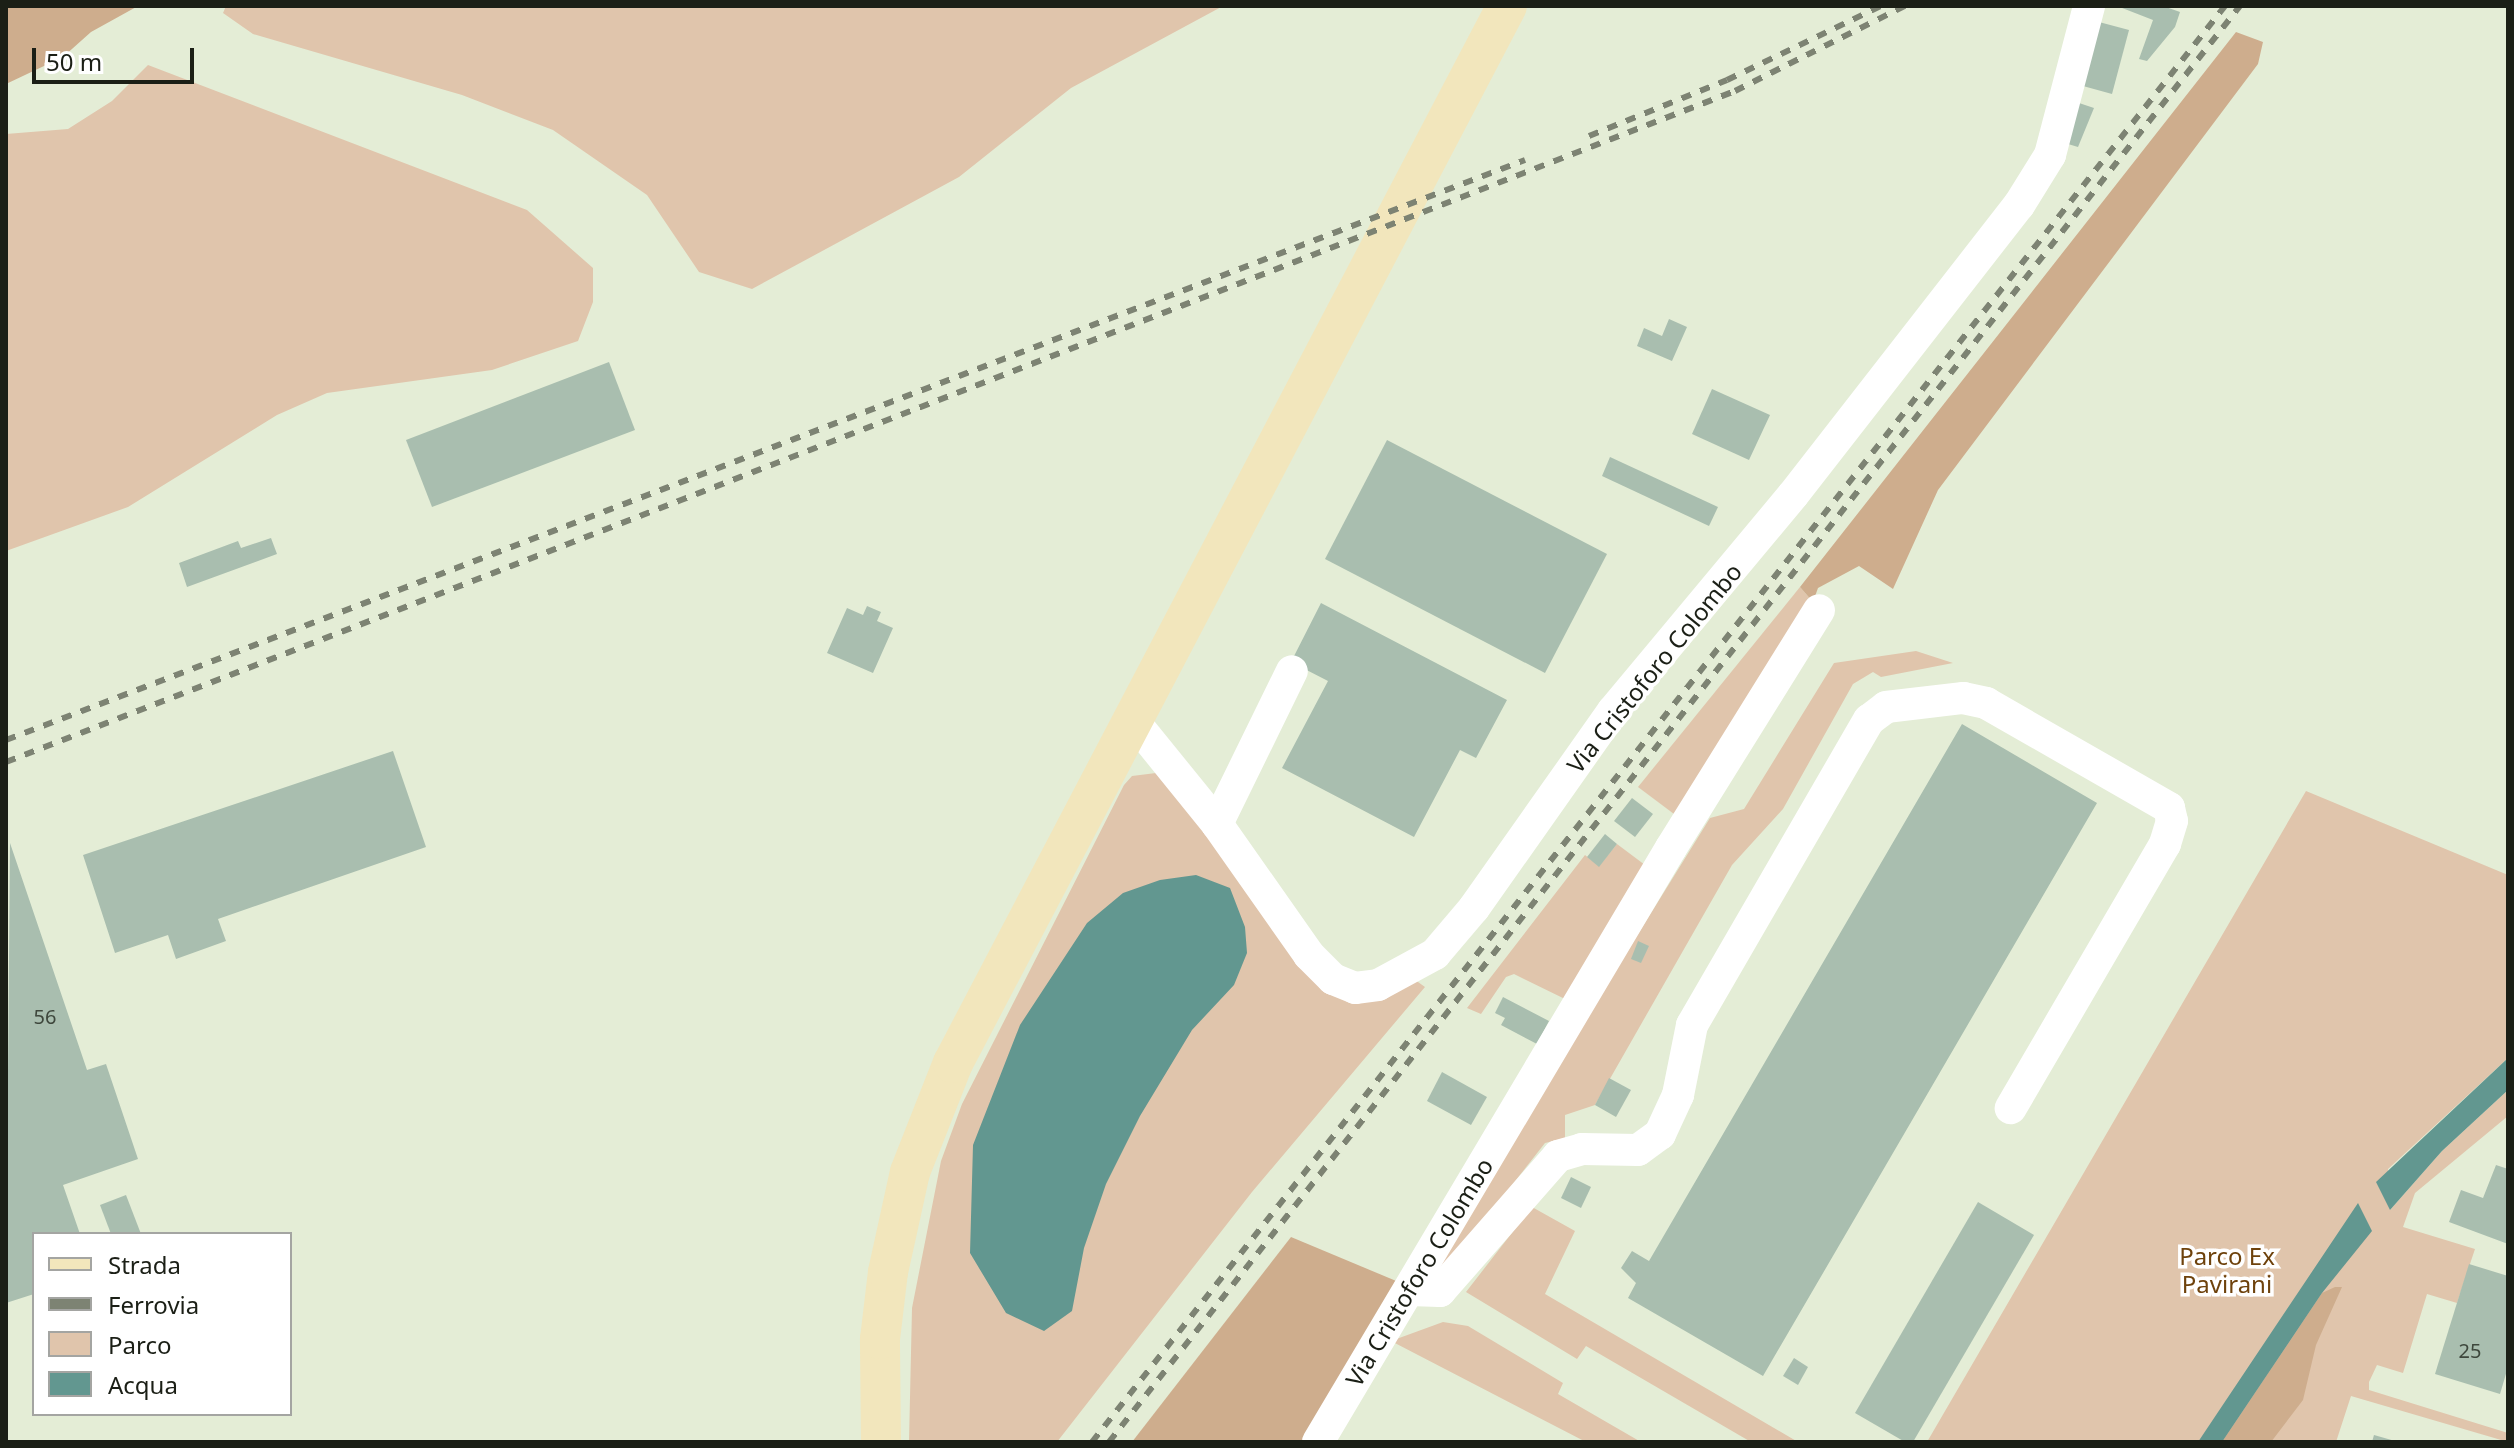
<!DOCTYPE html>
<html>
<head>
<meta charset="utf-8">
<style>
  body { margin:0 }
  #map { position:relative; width:2514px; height:1448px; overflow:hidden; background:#e4edd6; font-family:"Noto Sans",sans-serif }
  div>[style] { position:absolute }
  .green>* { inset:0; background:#e0c5ac }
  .forest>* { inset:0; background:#cead8d }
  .water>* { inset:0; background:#629790 }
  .building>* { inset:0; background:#a9beaf }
  .minor>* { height:32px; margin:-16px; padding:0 16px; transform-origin:16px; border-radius:16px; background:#fff }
  .major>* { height:40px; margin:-20px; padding:0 20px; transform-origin:20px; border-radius:20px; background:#f2e6bc }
  .rail>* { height:6px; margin-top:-3px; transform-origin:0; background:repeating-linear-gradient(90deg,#7d8373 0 10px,transparent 0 20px) }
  span { translate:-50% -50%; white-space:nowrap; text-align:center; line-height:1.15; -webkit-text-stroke:7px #fff; paint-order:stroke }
  .number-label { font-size:20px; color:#3e473c }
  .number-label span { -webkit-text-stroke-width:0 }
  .street-label { font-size:24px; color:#1b1f16 }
  .park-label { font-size:24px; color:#6e420c }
  .frame { position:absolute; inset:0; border:8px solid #1b1f16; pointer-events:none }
  .legend { position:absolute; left:32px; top:1232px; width:260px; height:184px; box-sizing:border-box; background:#fff; border:2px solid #a4a5a2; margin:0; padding:10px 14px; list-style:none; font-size:24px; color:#1b1f16 }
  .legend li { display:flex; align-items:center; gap:16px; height:40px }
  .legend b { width:40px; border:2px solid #a4a5a2 }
  .scale { position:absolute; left:32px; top:48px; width:162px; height:36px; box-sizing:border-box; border:4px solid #1b1f16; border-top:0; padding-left:10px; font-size:24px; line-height:28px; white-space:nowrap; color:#1b1f16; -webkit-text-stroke:6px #fff; paint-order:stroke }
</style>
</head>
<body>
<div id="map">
  <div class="green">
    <i style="clip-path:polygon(226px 6px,1223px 6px,1071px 88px,959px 177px,752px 289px,699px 272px,647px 195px,553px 130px,462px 95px,253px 34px,223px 13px)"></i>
    <i style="clip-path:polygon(148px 65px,527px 210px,593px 268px,593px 302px,578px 341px,492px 370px,327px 393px,277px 415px,128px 507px,6px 551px,6px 134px,68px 129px,112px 101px)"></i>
    <i style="clip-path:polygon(1800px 587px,1813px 602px,1674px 814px,1638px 787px)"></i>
    <i style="clip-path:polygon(1916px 651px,1953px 663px,1881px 677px,1873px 672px,1853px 684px,1783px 809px,1732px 865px,1595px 1105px,1565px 1115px,1565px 1138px,1545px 1143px,1444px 1272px,1432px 1266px,1710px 818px,1744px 809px,1834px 663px)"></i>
    <i style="clip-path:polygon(1156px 773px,1327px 983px,1411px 977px,1425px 987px,1252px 1192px,1057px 1442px,909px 1442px,912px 1308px,941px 1161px,962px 1104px,1124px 785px,1132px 776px)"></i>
    <i style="clip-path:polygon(2306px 791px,2508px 875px,2508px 1058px,2388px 1169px,2390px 1210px,2442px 1151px,2508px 1090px,2508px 1116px,2415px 1193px,2403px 1227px,2475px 1249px,2457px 1303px,2427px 1294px,2403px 1373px,2377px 1365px,2369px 1382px,2369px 1390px,2508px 1433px,2508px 1442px,2351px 1396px,2336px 1442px,1927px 1442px)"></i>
    <i style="clip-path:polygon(1617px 844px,1645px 865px,1567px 1000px,1514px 974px,1506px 977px,1481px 1014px,1467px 1008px,1585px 855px,1599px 866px)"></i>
    <i style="clip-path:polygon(1532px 1207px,1575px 1231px,1545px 1294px,1798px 1442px,1751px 1442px,1586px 1346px,1577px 1359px,1466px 1292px)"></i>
    <i style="clip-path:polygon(1443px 1322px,1468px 1326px,1563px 1383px,1558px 1394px,1641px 1442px,1586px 1442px,1391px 1341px)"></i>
  </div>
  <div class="forest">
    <i style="clip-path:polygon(6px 6px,138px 6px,91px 32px,63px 57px,6px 84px)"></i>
    <i style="clip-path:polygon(2236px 32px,2263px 42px,2258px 64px,1938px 490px,1893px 589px,1859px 566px,1818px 588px,1813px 602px,1800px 587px)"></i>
    <i style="clip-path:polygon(1291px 1237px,1401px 1283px,1305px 1442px,1132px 1442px)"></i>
    <i style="clip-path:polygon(2335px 1287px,2342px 1287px,2316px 1345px,2303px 1400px,2271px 1442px,2222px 1442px,2322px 1293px)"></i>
  </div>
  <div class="water">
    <i style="clip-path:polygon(1196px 875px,1230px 888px,1245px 927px,1247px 953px,1234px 985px,1192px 1030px,1140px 1116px,1106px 1184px,1084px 1248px,1072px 1311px,1044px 1331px,1006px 1313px,970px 1253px,973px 1145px,1020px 1025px,1087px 923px,1123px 893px,1160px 880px)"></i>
    <i style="clip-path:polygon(2508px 1058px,2508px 1090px,2442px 1151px,2390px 1210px,2376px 1182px)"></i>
    <i style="clip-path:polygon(2358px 1203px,2372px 1231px,2322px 1293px,2222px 1442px,2198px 1442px)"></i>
  </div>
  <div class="building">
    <i style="clip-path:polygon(2117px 6px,2163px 6px,2180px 12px,2175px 27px,2147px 61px,2139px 59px,2153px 20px)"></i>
    <i style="clip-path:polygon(2099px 22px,2129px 30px,2112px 94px,2083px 86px)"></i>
    <i style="clip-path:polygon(2079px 103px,2094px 108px,2078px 147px,2068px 144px)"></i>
    <i style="clip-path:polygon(1669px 319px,1687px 327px,1672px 361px,1637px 346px,1644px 328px,1662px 336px)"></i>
    <i style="clip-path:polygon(609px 362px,635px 430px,432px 507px,406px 440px)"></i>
    <i style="clip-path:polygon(1712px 389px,1770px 415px,1749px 460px,1692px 434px)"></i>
    <i style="clip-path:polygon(1387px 440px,1607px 554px,1545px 673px,1325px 559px)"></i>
    <i style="clip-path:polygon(1610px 457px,1718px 507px,1709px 526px,1602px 476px)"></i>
    <i style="clip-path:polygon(271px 538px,277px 554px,187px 587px,179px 563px,238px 541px,241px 548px)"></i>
    <i style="clip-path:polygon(1321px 603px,1507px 700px,1476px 758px,1460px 750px,1414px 837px,1282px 768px,1328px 681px,1291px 662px)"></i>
    <i style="clip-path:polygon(867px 606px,881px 612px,877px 621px,893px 628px,873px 673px,827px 653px,847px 608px,863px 615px)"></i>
    <i style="clip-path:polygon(1962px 724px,2097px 803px,1763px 1376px,1628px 1298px,1636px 1283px,1621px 1268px,1632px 1251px,1649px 1261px)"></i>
    <i style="clip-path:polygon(393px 751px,426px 847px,218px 919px,226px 941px,176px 959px,168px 935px,115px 953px,83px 855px)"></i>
    <i style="clip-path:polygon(1632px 798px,1653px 814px,1635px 837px,1614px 821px)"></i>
    <i style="clip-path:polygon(1605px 834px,1617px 844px,1599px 867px,1587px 857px)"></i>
    <i style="clip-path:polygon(10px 843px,87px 1070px,106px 1064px,138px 1159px,63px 1185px,80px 1234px,34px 1234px,34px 1294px,6px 1303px)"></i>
    <i style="clip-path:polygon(1638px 941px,1649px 946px,1641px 963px,1631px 959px)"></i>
    <i style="clip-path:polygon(1503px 997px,1549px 1021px,1537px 1044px,1501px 1025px,1505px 1018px,1495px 1013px)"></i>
    <i style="clip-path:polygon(1442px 1072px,1487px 1097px,1471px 1125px,1427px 1101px)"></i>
    <i style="clip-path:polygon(1609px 1078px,1631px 1090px,1616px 1117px,1595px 1105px)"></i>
    <i style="clip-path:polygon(2496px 1165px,2508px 1169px,2508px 1244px,2449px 1222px,2461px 1190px,2483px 1198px)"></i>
    <i style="clip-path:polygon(1571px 1177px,1591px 1187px,1581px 1208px,1561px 1198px)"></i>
    <i style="clip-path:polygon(126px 1195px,141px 1234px,111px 1234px,100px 1205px)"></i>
    <i style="clip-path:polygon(1978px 1202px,2034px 1235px,1913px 1442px,1905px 1442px,1855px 1413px)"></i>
    <i style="clip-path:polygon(2469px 1264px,2508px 1276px,2508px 1367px,2500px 1394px,2435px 1374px)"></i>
    <i style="clip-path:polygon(1794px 1358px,1808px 1367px,1798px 1385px,1783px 1376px)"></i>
    <i style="clip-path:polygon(2374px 1435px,2395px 1441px,2395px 1442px,2372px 1442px)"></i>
  </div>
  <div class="minor">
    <i style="left:1132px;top:719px;width:135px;rotate:51deg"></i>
    <i style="left:1217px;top:824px;width:160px;rotate:54.9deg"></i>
    <i style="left:1309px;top:955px;width:34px;rotate:45deg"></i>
    <i style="left:1333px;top:979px;width:24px;rotate:22deg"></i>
    <i style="left:1355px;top:988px;width:23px;rotate:-7deg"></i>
    <i style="left:1378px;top:985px;width:65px;rotate:-28.5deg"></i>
    <i style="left:1435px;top:954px;width:60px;rotate:-49.7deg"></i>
    <i style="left:1474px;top:908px;width:241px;rotate:-54.8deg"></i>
    <i style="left:1613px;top:711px;width:281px;rotate:-50.2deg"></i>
    <i style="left:1793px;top:495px;width:368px;rotate:-52.1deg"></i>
    <i style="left:2019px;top:205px;width:59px;rotate:-58.2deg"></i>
    <i style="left:2050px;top:155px;width:154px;rotate:-75.3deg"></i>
    <i style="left:1217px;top:824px;width:170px;rotate:-63.9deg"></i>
    <i style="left:1409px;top:1290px;width:31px;rotate:2deg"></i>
    <i style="left:1440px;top:1291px;width:179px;rotate:-48.8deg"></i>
    <i style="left:1558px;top:1156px;width:25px;rotate:-16deg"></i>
    <i style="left:1582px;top:1149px;width:56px;rotate:1deg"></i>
    <i style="left:1638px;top:1150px;width:27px;rotate:-36deg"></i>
    <i style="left:1660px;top:1134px;width:43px;rotate:-65.2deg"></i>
    <i style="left:1678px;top:1095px;width:71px;rotate:-78.7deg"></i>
    <i style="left:1692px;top:1025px;width:353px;rotate:-59.9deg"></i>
    <i style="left:1869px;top:720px;width:21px;rotate:-37deg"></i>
    <i style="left:1886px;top:707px;width:78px;rotate:-6.7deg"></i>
    <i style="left:1963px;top:698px;width:24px;rotate:12deg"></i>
    <i style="left:1986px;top:703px;width:211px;rotate:29.8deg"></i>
    <i style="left:2169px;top:808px;width:13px;rotate:77deg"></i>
    <i style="left:2172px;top:821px;width:24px;rotate:107deg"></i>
    <i style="left:2165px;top:844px;width:306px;rotate:120.3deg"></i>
    <i style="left:1318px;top:1442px;width:691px;rotate:-59.28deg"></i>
    <i style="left:1671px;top:848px;width:280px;rotate:-58.1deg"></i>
  </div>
  <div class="major">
    <i style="left:881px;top:1442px;width:103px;rotate:-90.6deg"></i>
    <i style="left:880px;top:1339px;width:67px;rotate:-83.2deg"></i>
    <i style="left:888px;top:1272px;width:102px;rotate:-77.6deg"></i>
    <i style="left:910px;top:1172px;width:117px;rotate:-68.5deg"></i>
    <i style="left:953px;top:1063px;width:1193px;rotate:-62.34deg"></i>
  </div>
  <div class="rail">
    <i style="left:1589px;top:136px;width:149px;rotate:-22.1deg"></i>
    <i style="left:1727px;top:80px;width:171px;rotate:-25.7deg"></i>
    <i style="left:6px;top:740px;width:1626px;rotate:-20.9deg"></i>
    <i style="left:6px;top:762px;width:1855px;rotate:-21.21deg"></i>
    <i style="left:1735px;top:91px;width:190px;rotate:-26.6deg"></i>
    <i style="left:1092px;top:1442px;width:1829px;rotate:-51.73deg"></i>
    <i style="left:1109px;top:1442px;width:1828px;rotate:-51.78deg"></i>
  </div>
  <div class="number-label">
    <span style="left:45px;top:1016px">56</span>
    <span style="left:2470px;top:1350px">25</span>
  </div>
  <div class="street-label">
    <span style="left:1654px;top:668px;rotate:-51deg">Via Cristoforo Colombo</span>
    <span style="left:1419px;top:1272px;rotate:-59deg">Via Cristoforo Colombo</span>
  </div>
  <div class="park-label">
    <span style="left:2227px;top:1270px">Parco Ex<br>Pavirani</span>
  </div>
  <div class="frame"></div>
  <ul class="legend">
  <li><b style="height:10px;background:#f2e6bc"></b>Strada</li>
  <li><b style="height:10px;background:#7d8373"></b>Ferrovia</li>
  <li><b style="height:22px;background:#e0c5ac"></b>Parco</li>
  <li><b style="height:22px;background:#629790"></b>Acqua</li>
  </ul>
  <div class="scale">50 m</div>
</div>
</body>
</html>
